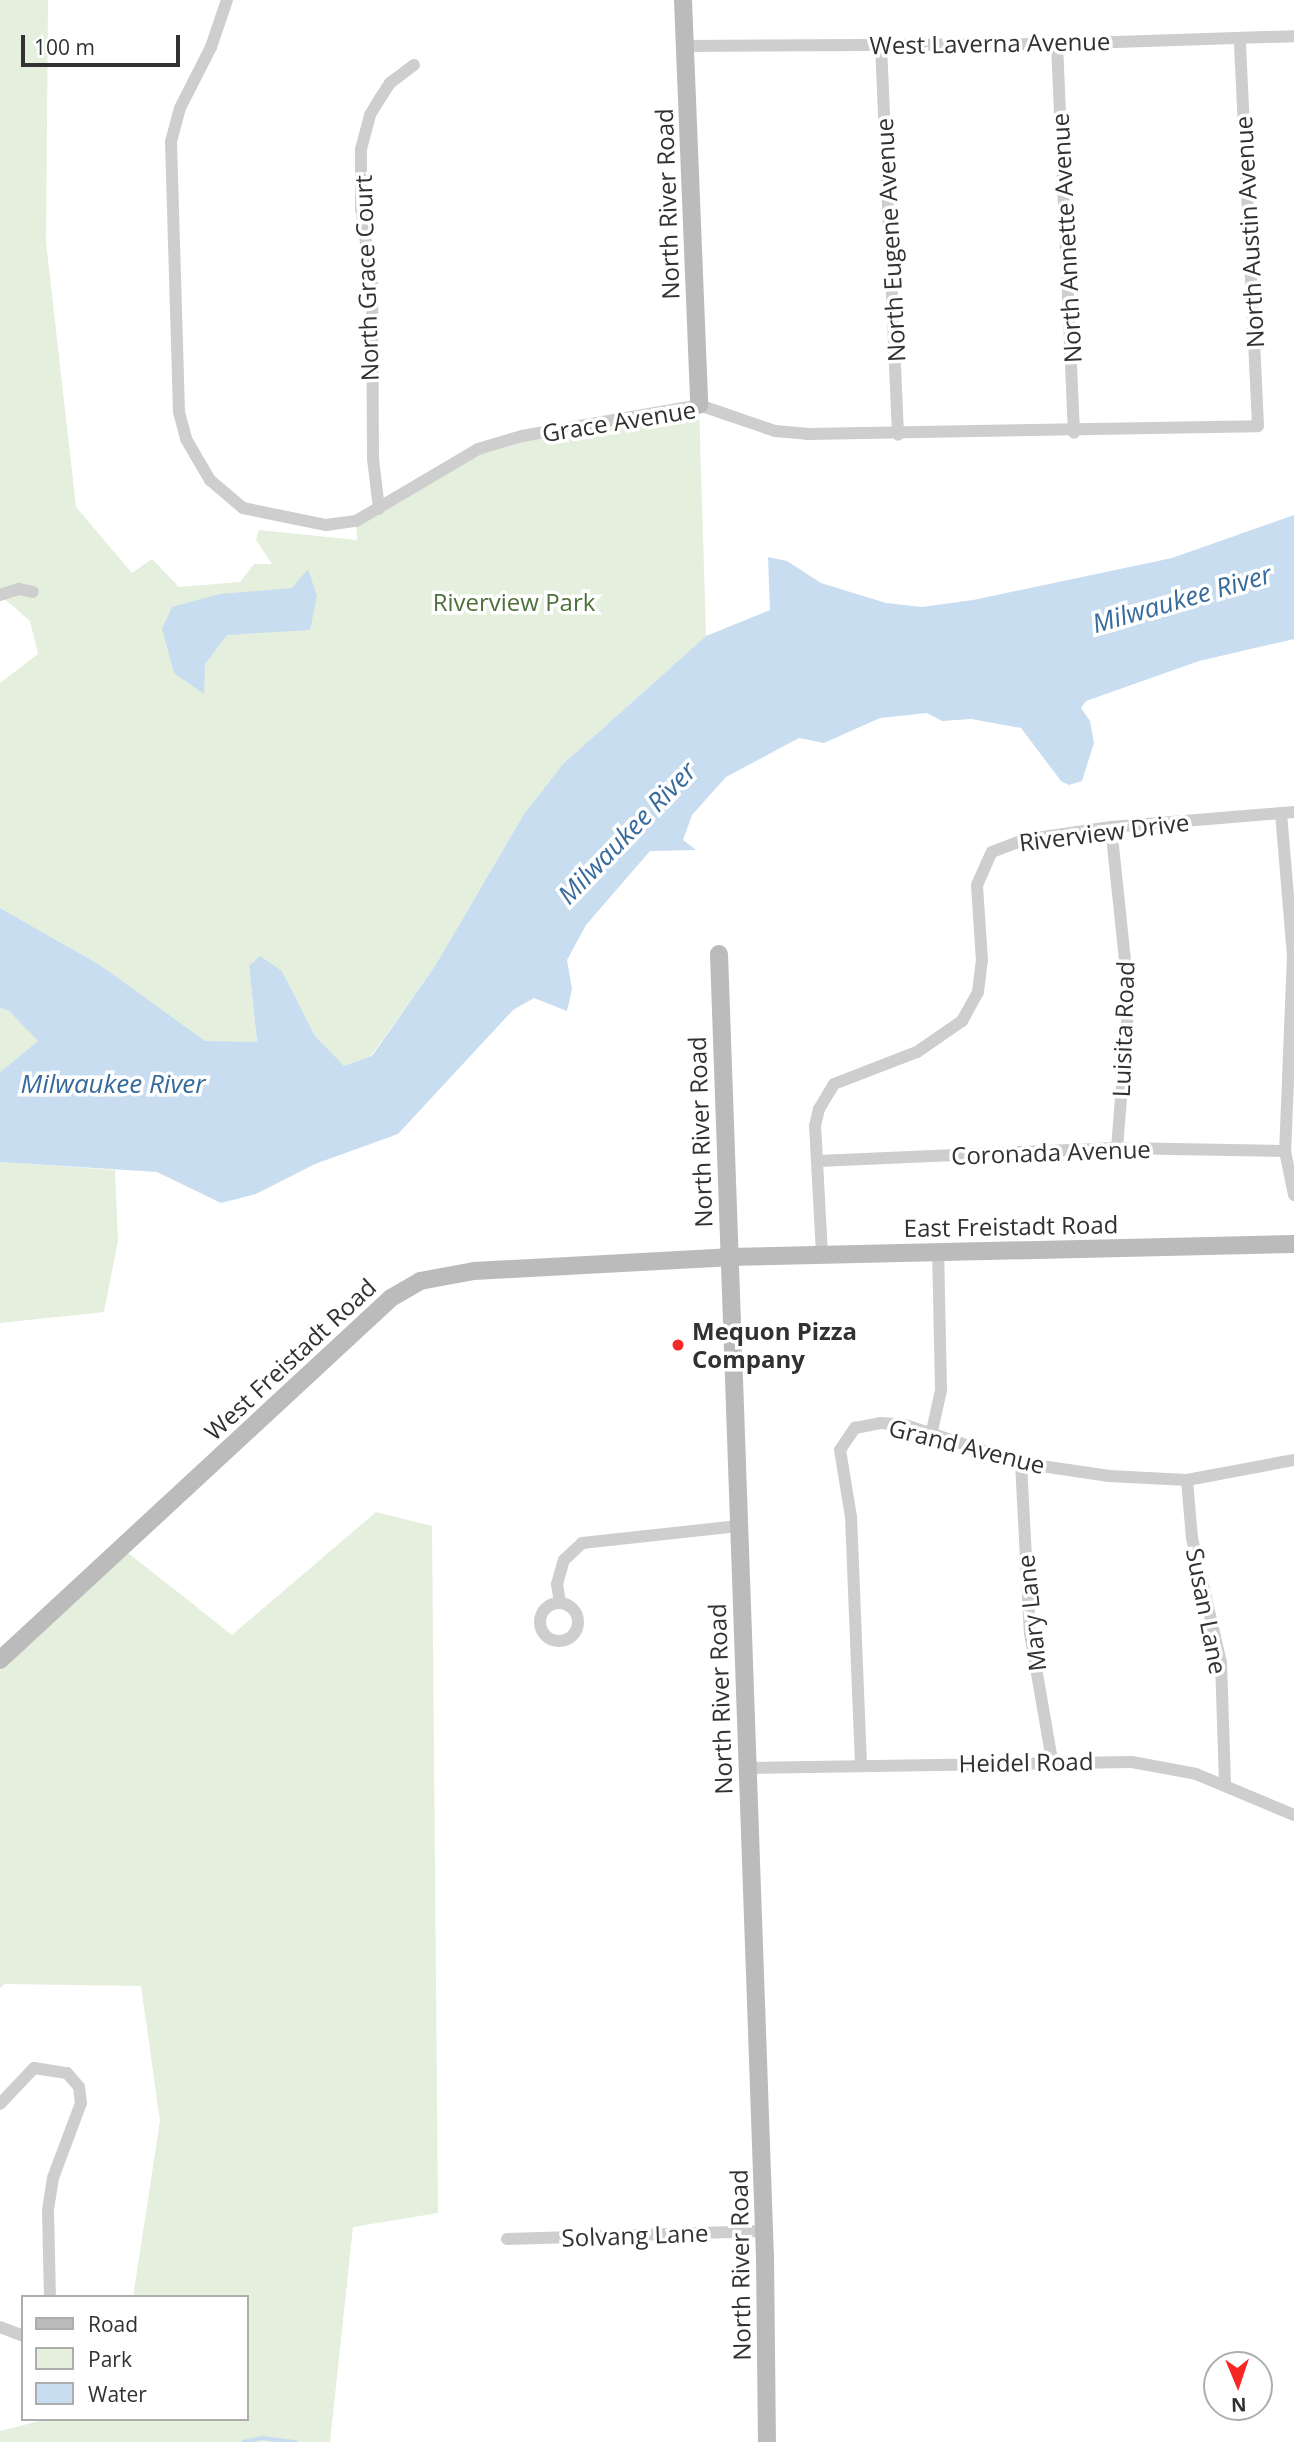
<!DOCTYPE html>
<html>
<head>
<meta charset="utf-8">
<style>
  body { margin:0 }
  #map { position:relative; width:1294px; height:2442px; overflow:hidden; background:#fff; font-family:"Open Sans",sans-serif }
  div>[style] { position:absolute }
  .green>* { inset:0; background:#e5efdd }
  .water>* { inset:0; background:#c8ddf0 }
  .stream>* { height:3.5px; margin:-1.75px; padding:0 1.75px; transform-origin:1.75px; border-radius:1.75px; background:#c8ddf0 }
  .street>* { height:12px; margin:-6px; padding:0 6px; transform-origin:6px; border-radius:6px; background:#cecece }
  .street>.ring { margin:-6px; padding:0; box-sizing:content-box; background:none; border:12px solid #cecece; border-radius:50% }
  .secondary>* { height:18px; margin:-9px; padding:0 9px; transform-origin:9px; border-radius:9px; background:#bbb }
  .dots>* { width:19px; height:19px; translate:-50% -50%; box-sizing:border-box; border:4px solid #fff; border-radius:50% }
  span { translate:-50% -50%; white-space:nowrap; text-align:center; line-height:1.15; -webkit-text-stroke:7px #fff; paint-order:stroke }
  .street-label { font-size:24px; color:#313131 }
  .park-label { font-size:24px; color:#4e7139 }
  .poi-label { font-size:24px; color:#313131; font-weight:700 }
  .left { translate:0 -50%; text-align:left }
  .water-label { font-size:26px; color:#366b9b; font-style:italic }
  .legend { position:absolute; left:21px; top:2295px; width:228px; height:126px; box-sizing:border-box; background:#fff; border:2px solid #adadad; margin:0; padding:9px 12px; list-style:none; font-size:21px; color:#313131 }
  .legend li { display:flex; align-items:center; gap:14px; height:35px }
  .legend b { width:35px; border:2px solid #adadad }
  .north { position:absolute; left:1203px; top:2351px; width:70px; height:70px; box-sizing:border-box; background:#fff; border:2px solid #adadad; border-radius:50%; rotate:178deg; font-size:19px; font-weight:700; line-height:28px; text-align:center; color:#313131 }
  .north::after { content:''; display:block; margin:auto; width:24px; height:32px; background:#f62725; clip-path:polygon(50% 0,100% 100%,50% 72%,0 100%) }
  .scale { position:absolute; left:21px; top:35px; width:159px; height:32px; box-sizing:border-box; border:4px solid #313131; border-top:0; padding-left:9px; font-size:21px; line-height:24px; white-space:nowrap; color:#313131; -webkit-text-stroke:5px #fff; paint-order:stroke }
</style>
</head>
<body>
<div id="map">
  <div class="green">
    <i style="clip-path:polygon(0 0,48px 0,46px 242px,76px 507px,132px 573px,152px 559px,179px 587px,240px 582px,254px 564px,272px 564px,256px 540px,259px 530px,357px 540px,356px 521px,478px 449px,699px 405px,706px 636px,563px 764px,524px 814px,435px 966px,371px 1056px,344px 1067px,315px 1036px,282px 971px,249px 966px,257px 1043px,204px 1041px,100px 965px,0 908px,0 683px,38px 654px,30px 621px,0 595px)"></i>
    <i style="clip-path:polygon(0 1008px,9px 1011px,38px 1041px,0 1072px)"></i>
    <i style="clip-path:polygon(0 1162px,115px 1170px,118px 1241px,104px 1312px,0 1323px)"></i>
    <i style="clip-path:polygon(376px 1512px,432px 1526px,438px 2213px,353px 2227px,330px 2442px,0 2442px,0 2431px,47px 2419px,247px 2419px,247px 2297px,133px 2297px,160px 2121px,141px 1986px,5px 1984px,0 1988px,0 1660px,127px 1552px,232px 1635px)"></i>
  </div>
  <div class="water">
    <i style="clip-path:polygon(1294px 515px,1294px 639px,1199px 661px,1086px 701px,1081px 708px,1090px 721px,1094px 743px,1082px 781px,1069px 785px,1061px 781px,1021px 728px,971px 719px,942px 721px,927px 713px,880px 718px,824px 743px,799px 738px,726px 777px,692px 815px,683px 840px,696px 850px,650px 851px,586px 925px,567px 960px,572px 989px,567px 1011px,534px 998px,513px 1010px,398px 1134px,315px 1164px,256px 1194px,221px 1203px,157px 1172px,0 1162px,0 1072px,38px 1041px,9px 1011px,0 1008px,0 908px,100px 965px,205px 1041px,257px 1042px,249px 966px,260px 956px,282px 971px,315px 1036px,344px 1066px,372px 1056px,435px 966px,524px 814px,563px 764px,706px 636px,770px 610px,768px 557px,787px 561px,821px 583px,886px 603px,922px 607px,973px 600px,1172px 558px)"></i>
    <i style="clip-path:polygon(308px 569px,317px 596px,310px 630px,227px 635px,205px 664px,204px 694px,174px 673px,162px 629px,172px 607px,220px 594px,292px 588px)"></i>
  </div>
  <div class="stream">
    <i style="left:244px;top:2442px;width:18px;rotate:-13deg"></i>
    <i style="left:262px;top:2438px;width:34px;rotate:7deg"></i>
  </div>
  <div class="street">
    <i style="left:227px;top:0;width:50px;rotate:108.8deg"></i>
    <i style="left:211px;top:47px;width:68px;rotate:116.9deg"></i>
    <i style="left:180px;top:108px;width:35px;rotate:105deg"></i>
    <i style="left:171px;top:142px;width:270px;rotate:88.3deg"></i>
    <i style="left:179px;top:412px;width:28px;rotate:75deg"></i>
    <i style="left:186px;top:439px;width:48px;rotate:59.7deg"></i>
    <i style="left:210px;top:480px;width:43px;rotate:40.3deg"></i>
    <i style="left:243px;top:508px;width:85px;rotate:11.6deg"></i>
    <i style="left:326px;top:525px;width:30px;rotate:-8deg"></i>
    <i style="left:356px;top:521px;width:142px;rotate:-30.5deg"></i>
    <i style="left:478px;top:449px;width:46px;rotate:-16.5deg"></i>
    <i style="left:522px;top:436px;width:180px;rotate:-9.9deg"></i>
    <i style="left:699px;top:405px;width:80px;rotate:18.9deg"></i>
    <i style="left:775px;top:431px;width:32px;rotate:5deg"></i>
    <i style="left:807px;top:434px;width:451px;rotate:-1deg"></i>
    <i style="left:1258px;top:426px;width:388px;rotate:-92.7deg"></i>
    <i style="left:1057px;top:44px;width:389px;rotate:87.5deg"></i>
    <i style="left:881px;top:45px;width:390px;rotate:87.5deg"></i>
    <i style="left:685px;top:46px;width:372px;rotate:-0.3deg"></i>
    <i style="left:1057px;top:44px;width:237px;rotate:-1.9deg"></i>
    <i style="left:379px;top:509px;width:50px;rotate:-96.8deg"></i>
    <i style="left:373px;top:459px;width:174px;rotate:-90.3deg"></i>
    <i style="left:372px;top:285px;width:78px;rotate:-98.1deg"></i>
    <i style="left:361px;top:208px;width:59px;rotate:-90deg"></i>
    <i style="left:361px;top:149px;width:35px;rotate:-75deg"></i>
    <i style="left:370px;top:115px;width:21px;rotate:-59deg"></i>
    <i style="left:381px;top:97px;width:17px;rotate:-57deg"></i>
    <i style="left:390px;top:83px;width:30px;rotate:-37deg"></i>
    <i style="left:0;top:595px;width:20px;rotate:-18deg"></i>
    <i style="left:19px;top:589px;width:14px;rotate:12deg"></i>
    <i style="left:1281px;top:813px;width:143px;rotate:85.2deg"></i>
    <i style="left:1293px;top:955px;width:196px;rotate:92.3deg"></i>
    <i style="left:1285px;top:1151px;width:45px;rotate:78.4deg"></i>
    <i style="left:1111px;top:827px;width:173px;rotate:84deg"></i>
    <i style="left:1129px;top:999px;width:149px;rotate:94.6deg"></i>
    <i style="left:818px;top:1161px;width:299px;rotate:-2.5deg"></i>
    <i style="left:1117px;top:1148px;width:168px;rotate:1deg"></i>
    <i style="left:822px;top:1254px;width:128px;rotate:-93.1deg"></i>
    <i style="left:815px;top:1126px;width:17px;rotate:-77deg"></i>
    <i style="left:819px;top:1109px;width:29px;rotate:-59deg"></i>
    <i style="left:834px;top:1084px;width:89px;rotate:-21.1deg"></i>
    <i style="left:917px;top:1052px;width:55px;rotate:-34.6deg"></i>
    <i style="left:962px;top:1021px;width:33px;rotate:-61deg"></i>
    <i style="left:978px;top:992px;width:31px;rotate:-83deg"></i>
    <i style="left:982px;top:961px;width:76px;rotate:-93.8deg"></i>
    <i style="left:977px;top:885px;width:36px;rotate:-66deg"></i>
    <i style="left:992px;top:852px;width:33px;rotate:-21deg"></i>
    <i style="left:1023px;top:840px;width:89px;rotate:-8.4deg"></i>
    <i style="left:1111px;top:827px;width:184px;rotate:-4.7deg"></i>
    <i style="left:932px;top:1431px;width:42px;rotate:-77.6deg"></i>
    <i style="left:941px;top:1390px;width:138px;rotate:-91.2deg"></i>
    <i style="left:1021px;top:1463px;width:170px;rotate:87deg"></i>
    <i style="left:1030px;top:1633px;width:130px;rotate:80.2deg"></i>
    <i style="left:1187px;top:1480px;width:58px;rotate:85.1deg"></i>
    <i style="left:1192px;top:1538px;width:128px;rotate:76.9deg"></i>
    <i style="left:1221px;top:1663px;width:122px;rotate:88.1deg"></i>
    <i style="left:560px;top:1603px;width:19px;rotate:-99deg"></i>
    <i style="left:557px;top:1584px;width:25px;rotate:-74deg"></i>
    <i style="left:564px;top:1560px;width:25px;rotate:-43deg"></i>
    <i style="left:582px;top:1543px;width:157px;rotate:-6.2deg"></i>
    <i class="ring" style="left:540px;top:1603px;width:26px;height:26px"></i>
    <i style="left:861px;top:1765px;width:248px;rotate:-92.3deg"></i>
    <i style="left:851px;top:1517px;width:68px;rotate:-99.3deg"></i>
    <i style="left:840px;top:1450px;width:27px;rotate:-56deg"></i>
    <i style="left:855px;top:1428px;width:26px;rotate:-11deg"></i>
    <i style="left:881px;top:1423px;width:24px;rotate:5deg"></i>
    <i style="left:905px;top:1425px;width:122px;rotate:18.1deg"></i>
    <i style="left:1021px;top:1463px;width:89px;rotate:8.4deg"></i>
    <i style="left:1109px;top:1476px;width:78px;rotate:2.9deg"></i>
    <i style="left:1187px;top:1480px;width:109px;rotate:-10.6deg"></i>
    <i style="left:748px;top:1768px;width:384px;rotate:-0.9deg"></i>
    <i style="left:1132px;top:1762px;width:65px;rotate:10.6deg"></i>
    <i style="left:1196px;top:1774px;width:106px;rotate:22.7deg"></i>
    <i style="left:0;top:2104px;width:50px;rotate:-46.6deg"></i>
    <i style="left:34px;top:2068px;width:33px;rotate:9deg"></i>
    <i style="left:67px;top:2073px;width:18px;rotate:49deg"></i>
    <i style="left:79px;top:2087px;width:16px;rotate:83deg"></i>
    <i style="left:81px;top:2103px;width:80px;rotate:110.5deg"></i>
    <i style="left:53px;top:2178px;width:33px;rotate:99deg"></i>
    <i style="left:48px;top:2211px;width:86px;rotate:88.7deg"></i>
    <i style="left:507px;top:2239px;width:257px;rotate:-1.8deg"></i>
    <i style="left:0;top:2327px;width:25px;rotate:21deg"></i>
  </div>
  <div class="secondary">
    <i style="left:683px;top:0;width:405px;rotate:87.7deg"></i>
    <i style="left:719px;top:954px;width:1302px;rotate:87.98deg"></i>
    <i style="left:765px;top:2255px;width:187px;rotate:89.4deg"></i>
    <i style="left:0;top:1660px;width:533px;rotate:-42.79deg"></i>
    <i style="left:391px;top:1298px;width:34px;rotate:-30deg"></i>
    <i style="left:420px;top:1281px;width:55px;rotate:-10.5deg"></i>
    <i style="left:474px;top:1271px;width:255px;rotate:-3.1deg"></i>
    <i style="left:729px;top:1257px;width:565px;rotate:-1.32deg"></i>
  </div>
  <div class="dots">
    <i style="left:678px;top:1345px;background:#f62725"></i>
  </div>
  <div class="street-label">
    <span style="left:990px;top:43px;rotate:-1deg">West Laverna Avenue</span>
    <span style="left:667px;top:204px;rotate:-92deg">North River Road</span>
    <span style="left:1249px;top:232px;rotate:-93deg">North Austin Avenue</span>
    <span style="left:1066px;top:238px;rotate:-93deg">North Annette Avenue</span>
    <span style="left:890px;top:240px;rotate:-93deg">North Eugene Avenue</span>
    <span style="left:366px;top:278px;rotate:-92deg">North Grace Court</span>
    <span style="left:619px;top:421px;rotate:-9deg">Grace Avenue</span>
    <span style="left:1104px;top:832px;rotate:-7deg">Riverview Drive</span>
    <span style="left:1123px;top:1029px;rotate:-88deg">Luisita Road</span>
    <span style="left:700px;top:1132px;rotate:-92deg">North River Road</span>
    <span style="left:1051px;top:1152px;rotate:-2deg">Coronada Avenue</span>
    <span style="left:1011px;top:1226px;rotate:-1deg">East Freistadt Road</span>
    <span style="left:290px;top:1359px;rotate:-43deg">West Freistadt Road</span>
    <span style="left:967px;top:1446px;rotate:14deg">Grand Avenue</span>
    <span style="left:1207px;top:1611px;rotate:79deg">Susan Lane</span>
    <span style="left:1031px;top:1613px;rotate:-96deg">Mary Lane</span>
    <span style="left:720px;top:1699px;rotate:-92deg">North River Road</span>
    <span style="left:1026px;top:1762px;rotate:-1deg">Heidel Road</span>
    <span style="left:635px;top:2235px;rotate:-2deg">Solvang Lane</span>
    <span style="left:740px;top:2265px;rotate:-91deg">North River Road</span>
  </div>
  <div class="park-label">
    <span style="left:514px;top:602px">Riverview Park</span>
  </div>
  <div class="poi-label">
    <span class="left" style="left:692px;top:1345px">Mequon Pizza<br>Company</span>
  </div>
  <div class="water-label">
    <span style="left:1182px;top:599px;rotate:-16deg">Milwaukee River</span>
    <span style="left:627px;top:833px;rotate:-46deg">Milwaukee River</span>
    <span style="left:113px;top:1084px">Milwaukee River</span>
  </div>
  <ul class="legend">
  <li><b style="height:9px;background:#bbb"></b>Road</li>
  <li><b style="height:19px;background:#e5efdd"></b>Park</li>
  <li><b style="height:19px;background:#c8ddf0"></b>Water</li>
  </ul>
  <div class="north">N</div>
  <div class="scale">100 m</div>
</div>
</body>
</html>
